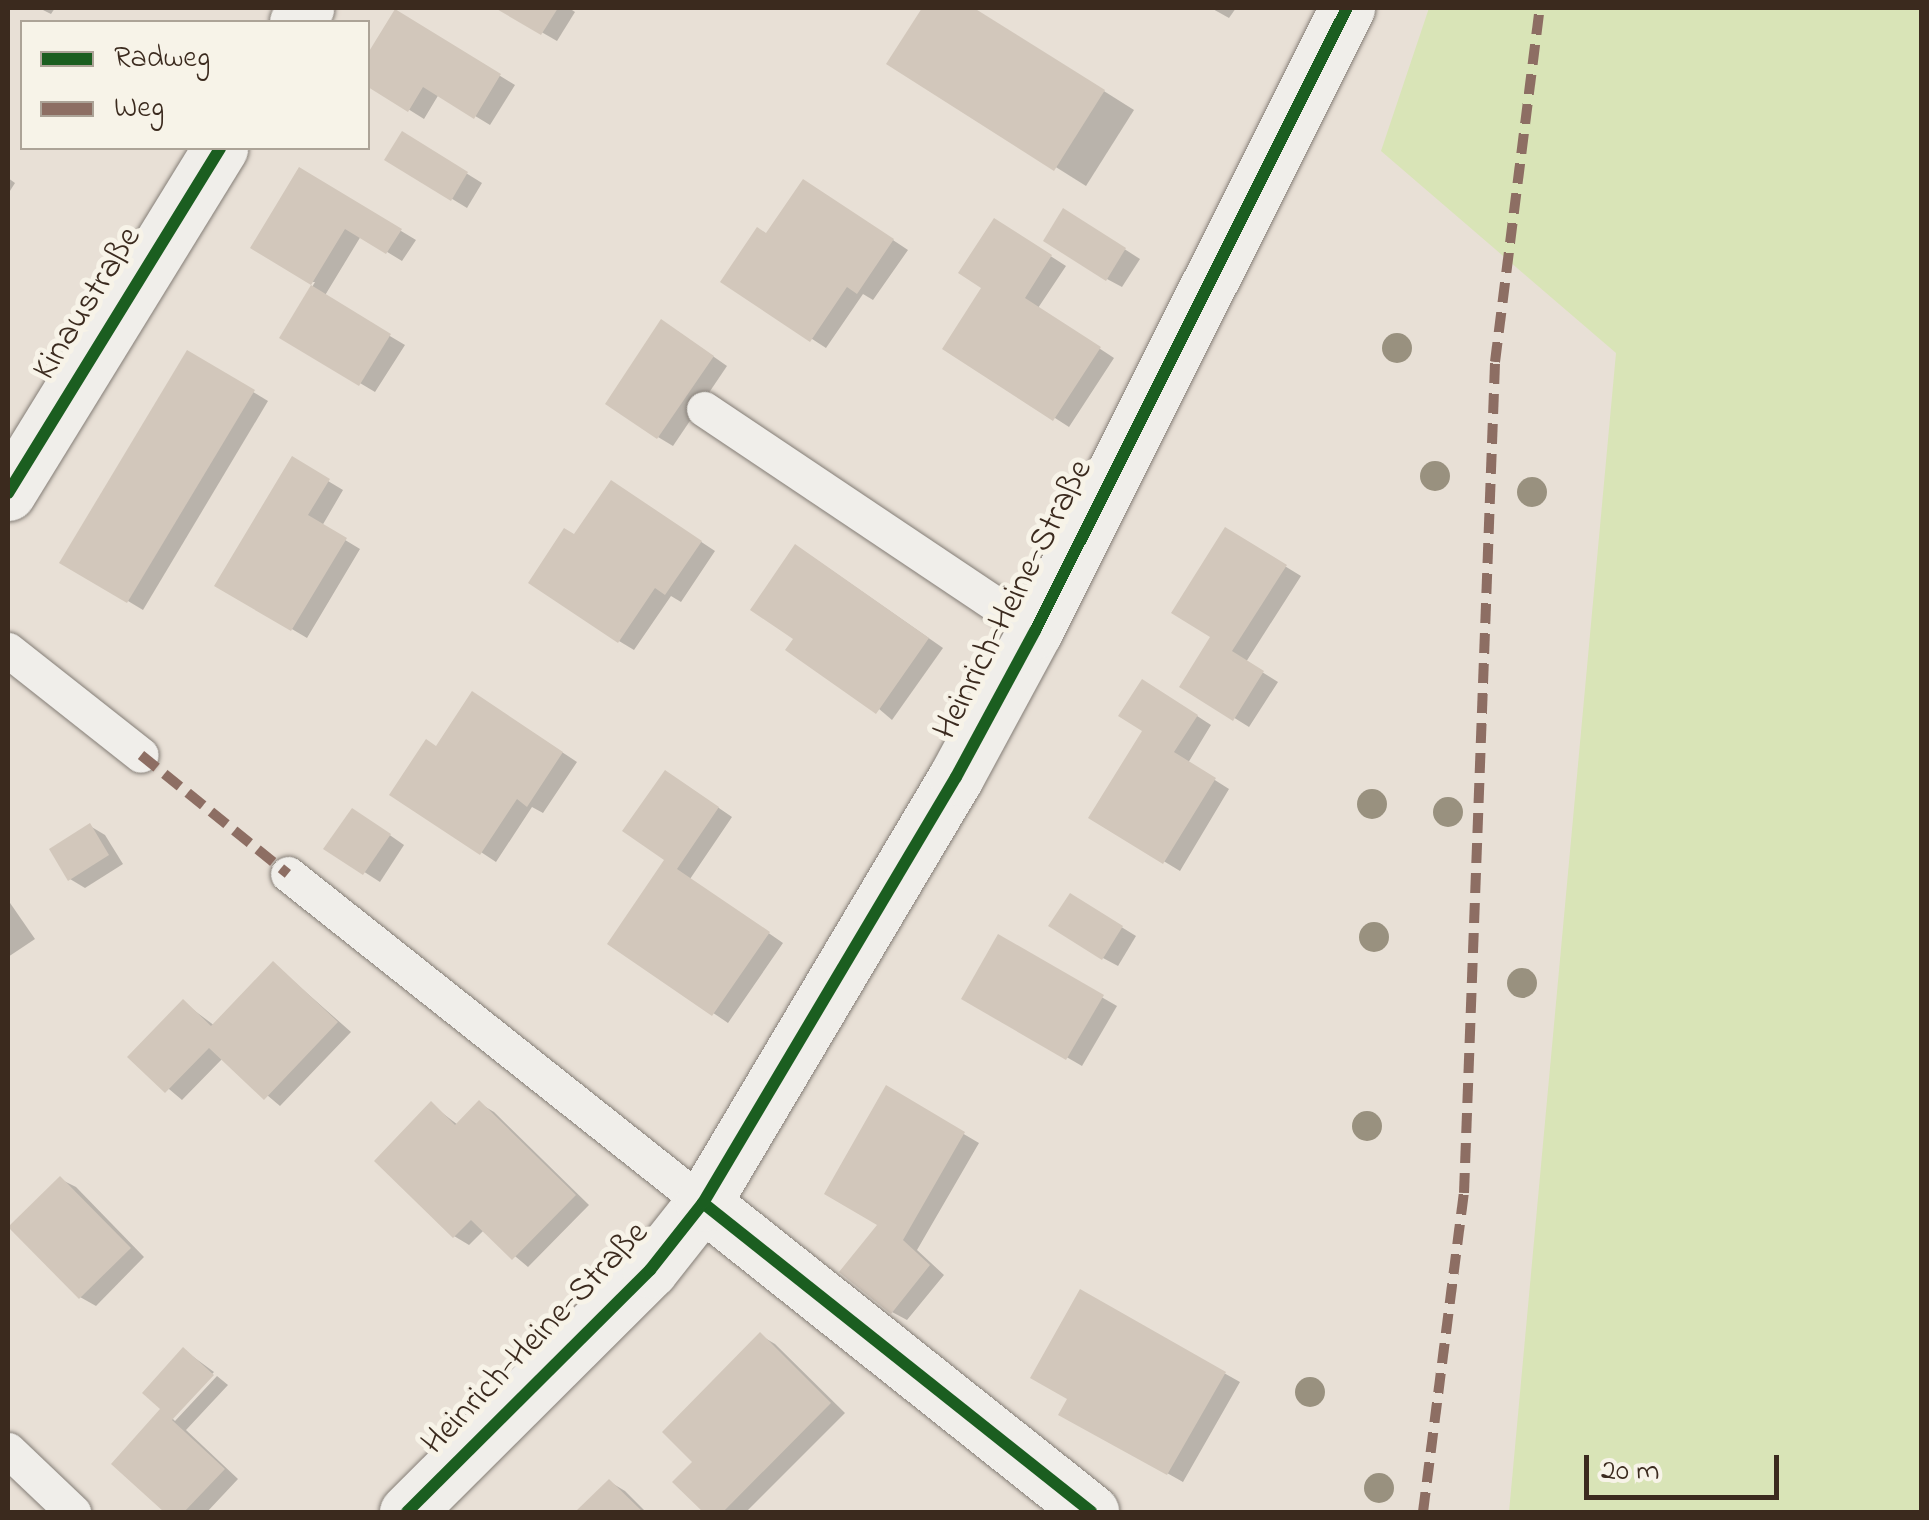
<!DOCTYPE html>
<html>
<head>
<meta charset="utf-8">
<style>
  body { margin:0 }
  #map { position:relative; width:1929px; height:1520px; overflow:hidden; background:#e8e0d6; font-family:"Indie Flower",sans-serif }
  div>[style] { position:absolute }
  .green>* { inset:0; background:#d9e4b7 }
  .shadow>* { inset:0; background:#0003 }
  .building>* { inset:0; background:#d2c7bb }
  .roads { filter:drop-shadow(0 0 2px #847d76) drop-shadow(0 0 2px #847d76) }
  .lane>* { height:35px; margin:-17.5px; padding:0 17.5px; transform-origin:17.5px; border-radius:17.5px; background:#f0eeea }
  .street>* { height:55px; margin:-27.5px; padding:0 27.5px; transform-origin:27.5px; border-radius:27.5px; background:#f0eeea }
  .quiet>* { height:10px; margin-top:-5px; transform-origin:0; background:repeating-linear-gradient(90deg,#8d6e63 0 20px,transparent 0 30px) }
  .cycleway>* { height:12px; margin:-6px; padding:0 6px; transform-origin:6px; border-radius:6px; background:#1b5e20 }
  .trees>* { width:30px; height:30px; margin:-15px; border-radius:50%; background:#99917f }
  span { translate:-50% -50%; white-space:nowrap; text-align:center; line-height:1.15; -webkit-text-stroke:10px #f7f3e8; paint-order:stroke }
  .street-label { font-size:35px; color:#3b2a1e }
  .frame { position:absolute; inset:0; border:10px solid #3b2a1e; pointer-events:none }
  .legend { position:absolute; left:20px; top:20px; width:350px; height:130px; box-sizing:border-box; background:#f7f3e8; border:2px solid #aca397; margin:0; padding:12px 18px; list-style:none; font-size:30px; color:#3b2a1e }
  .legend li { display:flex; align-items:center; gap:20px; height:50px }
  .legend b { width:50px; border:2px solid #aca397 }
  .scale { position:absolute; left:1584px; top:1455px; width:195px; height:45px; box-sizing:border-box; border:5px solid #3b2a1e; border-top:0; padding-left:12px; font-size:30px; line-height:35px; white-space:nowrap; color:#3b2a1e; -webkit-text-stroke:8px #f7f3e8; paint-order:stroke }
</style>
</head>
<body>
<div id="map">
  <div class="green">
    <i style="clip-path:polygon(1429px 8px,1921px 8px,1921px 1512px,1509px 1512px,1616px 353px,1381px 151px)"></i>
  </div>
  <div class="shadow">
    <i style="clip-path:polygon(39px 8px,55px 8px,51px 14px)"></i>
    <i style="clip-path:polygon(500px 8px,569px 8px,575px 12px,557px 41px)"></i>
    <i style="clip-path:polygon(925px 8px,972px 8px,1134px 110px,1086px 186px,890px 63px)"></i>
    <i style="clip-path:polygon(1211px 8px,1236px 8px,1229px 18px)"></i>
    <i style="clip-path:polygon(396px 12px,515px 85px,490px 125px,439px 94px,424px 119px,368px 84px,368px 58px)"></i>
    <i style="clip-path:polygon(403px 134px,482px 183px,467px 208px,387px 159px)"></i>
    <i style="clip-path:polygon(300px 170px,416px 240px,402px 261px,361px 236px,324px 297px,405px 345px,375px 392px,283px 337px,315px 282px,312px 282px)"></i>
    <i style="clip-path:polygon(8px 178px,15px 183px,8px 194px)"></i>
    <i style="clip-path:polygon(819px 191px,908px 250px,873px 300px,863px 294px,826px 348px,724px 282px)"></i>
    <i style="clip-path:polygon(1079px 220px,1140px 259px,1122px 287px,1107px 279px)"></i>
    <i style="clip-path:polygon(1010px 230px,1066px 266px,1038px 308px,1114px 358px,1069px 427px,1055px 418px,985px 287px)"></i>
    <i style="clip-path:polygon(677px 331px,727px 366px,673px 446px,658px 437px)"></i>
    <i style="clip-path:polygon(188px 353px,268px 401px,143px 610px,63px 562px)"></i>
    <i style="clip-path:polygon(293px 460px,343px 490px,322px 526px,360px 549px,307px 638px,218px 585px)"></i>
    <i style="clip-path:polygon(626px 492px,715px 551px,681px 602px,671px 596px,634px 650px,619px 641px,575px 537px)"></i>
    <i style="clip-path:polygon(1226px 530px,1301px 576px,1246px 662px,1278px 682px,1249px 727px,1183px 686px,1214px 637px)"></i>
    <i style="clip-path:polygon(811px 556px,943px 648px,892px 720px,796px 638px)"></i>
    <i style="clip-path:polygon(1157px 690px,1211px 725px,1188px 763px,1229px 789px,1180px 871px,1091px 817px,1145px 730px)"></i>
    <i style="clip-path:polygon(488px 703px,577px 762px,543px 813px,532px 807px,496px 862px,393px 794px)"></i>
    <i style="clip-path:polygon(681px 782px,732px 817px,690px 879px,783px 943px,728px 1023px,610px 943px,668px 860px)"></i>
    <i style="clip-path:polygon(368px 820px,404px 845px,380px 882px,327px 848px)"></i>
    <i style="clip-path:polygon(90px 826px,105px 835px,123px 864px,85px 888px,70px 879px)"></i>
    <i style="clip-path:polygon(1071px 896px,1136px 936px,1118px 966px,1103px 958px)"></i>
    <i style="clip-path:polygon(8px 900px,35px 939px,8px 957px)"></i>
    <i style="clip-path:polygon(999px 938px,1117px 1006px,1082px 1066px,965px 998px)"></i>
    <i style="clip-path:polygon(274px 964px,351px 1032px,280px 1106px,223px 1058px,182px 1100px,131px 1057px,183px 1002px,215px 1026px)"></i>
    <i style="clip-path:polygon(887px 1089px,979px 1143px,917px 1250px,944px 1275px,907px 1320px,892px 1312px,881px 1224px)"></i>
    <i style="clip-path:polygon(479px 1103px,494px 1112px,589px 1205px,528px 1267px,484px 1230px,469px 1245px,454px 1236px,432px 1105px,458px 1125px)"></i>
    <i style="clip-path:polygon(60px 1179px,76px 1187px,144px 1257px,96px 1306px,80px 1297px)"></i>
    <i style="clip-path:polygon(1081px 1293px,1240px 1382px,1183px 1482px,1062px 1414px,1071px 1398px)"></i>
    <i style="clip-path:polygon(760px 1335px,775px 1344px,845px 1413px,746px 1512px,706px 1512px,676px 1482px,695px 1462px)"></i>
    <i style="clip-path:polygon(184px 1350px,214px 1372px,171px 1417px,175px 1421px,217px 1376px,228px 1385px,186px 1430px,238px 1479px,207px 1512px,167px 1512px,114px 1464px,163px 1409px)"></i>
    <i style="clip-path:polygon(610px 1482px,625px 1491px,646px 1512px,579px 1512px)"></i>
  </div>
  <div class="building">
    <i style="clip-path:polygon(495px 8px,558px 8px,541px 35px)"></i>
    <i style="clip-path:polygon(922px 8px,974px 8px,1105px 90px,1054px 171px,886px 64px)"></i>
    <i style="clip-path:polygon(395px 9px,501px 74px,474px 119px,423px 87px,408px 112px,368px 87px,368px 53px)"></i>
    <i style="clip-path:polygon(402px 131px,468px 172px,451px 201px,384px 160px)"></i>
    <i style="clip-path:polygon(299px 167px,402px 229px,386px 254px,345px 229px,311px 285px,250px 248px)"></i>
    <i style="clip-path:polygon(803px 179px,894px 239px,857px 294px,847px 287px,810px 342px,720px 282px,757px 227px,766px 233px)"></i>
    <i style="clip-path:polygon(1063px 208px,1126px 248px,1106px 281px,1043px 241px)"></i>
    <i style="clip-path:polygon(994px 218px,1052px 255px,1025px 298px,1101px 347px,1053px 421px,942px 349px,981px 288px,958px 273px)"></i>
    <i style="clip-path:polygon(311px 285px,391px 334px,359px 386px,279px 338px)"></i>
    <i style="clip-path:polygon(661px 319px,714px 356px,657px 439px,605px 404px)"></i>
    <i style="clip-path:polygon(187px 350px,255px 390px,127px 603px,59px 563px)"></i>
    <i style="clip-path:polygon(292px 456px,330px 479px,308px 515px,347px 538px,291px 631px,214px 586px)"></i>
    <i style="clip-path:polygon(611px 480px,702px 541px,665px 595px,655px 588px,618px 643px,528px 583px,564px 528px,574px 534px)"></i>
    <i style="clip-path:polygon(1225px 527px,1287px 565px,1232px 651px,1264px 671px,1233px 721px,1179px 687px,1210px 637px,1171px 613px)"></i>
    <i style="clip-path:polygon(795px 544px,929px 638px,876px 714px,785px 650px,793px 639px,750px 610px)"></i>
    <i style="clip-path:polygon(1142px 679px,1198px 715px,1174px 752px,1216px 778px,1163px 864px,1088px 818px,1142px 731px,1118px 716px)"></i>
    <i style="clip-path:polygon(472px 691px,563px 752px,527px 807px,517px 799px,480px 855px,389px 795px,426px 739px,436px 746px)"></i>
    <i style="clip-path:polygon(665px 770px,719px 807px,677px 869px,770px 932px,712px 1016px,607px 944px,664px 860px,622px 831px)"></i>
    <i style="clip-path:polygon(352px 808px,391px 834px,363px 875px,323px 849px)"></i>
    <i style="clip-path:polygon(90px 823px,109px 855px,68px 881px,49px 849px)"></i>
    <i style="clip-path:polygon(1070px 893px,1123px 926px,1102px 960px,1048px 926px)"></i>
    <i style="clip-path:polygon(998px 934px,1104px 995px,1066px 1060px,961px 999px)"></i>
    <i style="clip-path:polygon(273px 961px,338px 1022px,264px 1100px,209px 1048px,165px 1093px,127px 1057px,183px 999px,211px 1026px)"></i>
    <i style="clip-path:polygon(886px 1085px,965px 1132px,903px 1240px,930px 1265px,891px 1314px,839px 1272px,877px 1225px,824px 1194px)"></i>
    <i style="clip-path:polygon(479px 1100px,576px 1195px,512px 1260px,471px 1220px,453px 1238px,374px 1161px,431px 1101px,455px 1125px)"></i>
    <i style="clip-path:polygon(60px 1176px,131px 1248px,79px 1299px,8px 1227px)"></i>
    <i style="clip-path:polygon(1080px 1289px,1226px 1372px,1167px 1475px,1058px 1415px,1067px 1399px,1030px 1378px)"></i>
    <i style="clip-path:polygon(760px 1332px,831px 1403px,723px 1512px,703px 1512px,672px 1482px,692px 1462px,662px 1432px)"></i>
    <i style="clip-path:polygon(183px 1347px,214px 1375px,172px 1420px,225px 1469px,184px 1512px,164px 1512px,111px 1464px,160px 1409px,142px 1393px)"></i>
    <i style="clip-path:polygon(609px 1479px,643px 1512px,575px 1512px)"></i>
  </div>
  <div class="roads">
    <div class="lane">
      <i style="left:704px;top:409px;width:399px;rotate:33.8deg"></i>
      <i style="left:8px;top:650px;width:169px;rotate:38.3deg"></i>
      <i style="left:288px;top:874px;width:530px;rotate:38.41deg"></i>
      <i style="left:8px;top:1450px;width:90px;rotate:43.6deg"></i>
    </div>
    <div class="street">
      <i style="left:297px;top:22px;width:17px;rotate:-57deg"></i>
      <i style="left:8px;top:493px;width:405px;rotate:-58.4deg"></i>
      <i style="left:703px;top:1203px;width:496px;rotate:38.5deg"></i>
      <i style="left:407px;top:1512px;width:343px;rotate:-44.9deg"></i>
      <i style="left:650px;top:1270px;width:85px;rotate:-51.7deg"></i>
      <i style="left:703px;top:1203px;width:495px;rotate:-59.3deg"></i>
      <i style="left:956px;top:777px;width:166px;rotate:-61.6deg"></i>
      <i style="left:1035px;top:631px;width:697px;rotate:-63.4deg"></i>
    </div>
  </div>
  <div class="quiet">
    <i style="left:141px;top:755px;width:189px;rotate:39deg"></i>
    <i style="left:1423px;top:1512px;width:322px;rotate:-82.7deg"></i>
    <i style="left:1464px;top:1193px;width:832px;rotate:-87.86deg"></i>
    <i style="left:1495px;top:362px;width:357px;rotate:-82.8deg"></i>
  </div>
  <div class="cycleway">
    <i style="left:8px;top:493px;width:405px;rotate:-58.4deg"></i>
    <i style="left:703px;top:1203px;width:496px;rotate:38.5deg"></i>
    <i style="left:407px;top:1512px;width:343px;rotate:-44.9deg"></i>
    <i style="left:650px;top:1270px;width:85px;rotate:-51.7deg"></i>
    <i style="left:703px;top:1203px;width:495px;rotate:-59.3deg"></i>
    <i style="left:956px;top:777px;width:166px;rotate:-61.6deg"></i>
    <i style="left:1035px;top:631px;width:697px;rotate:-63.4deg"></i>
  </div>
  <div class="trees">
    <i style="left:1397px;top:348px"></i>
    <i style="left:1435px;top:476px"></i>
    <i style="left:1532px;top:492px"></i>
    <i style="left:1372px;top:804px"></i>
    <i style="left:1448px;top:812px"></i>
    <i style="left:1374px;top:937px"></i>
    <i style="left:1522px;top:983px"></i>
    <i style="left:1367px;top:1126px"></i>
    <i style="left:1310px;top:1392px"></i>
    <i style="left:1379px;top:1488px"></i>
  </div>
  <div class="street-label">
    <span style="left:88px;top:304px;rotate:-58deg">Kinaustraße</span>
    <span style="left:1014px;top:600px;rotate:-63deg">Heinrich-Heine-Straße</span>
    <span style="left:536px;top:1339px;rotate:-46deg">Heinrich-Heine-Straße</span>
  </div>
  <div class="frame"></div>
  <ul class="legend">
  <li><b style="height:12px;background:#1b5e20"></b>Radweg</li>
  <li><b style="height:12px;background:#8d6e63"></b>Weg</li>
  </ul>
  <div class="scale">20 m</div>
</div>
</body>
</html>
